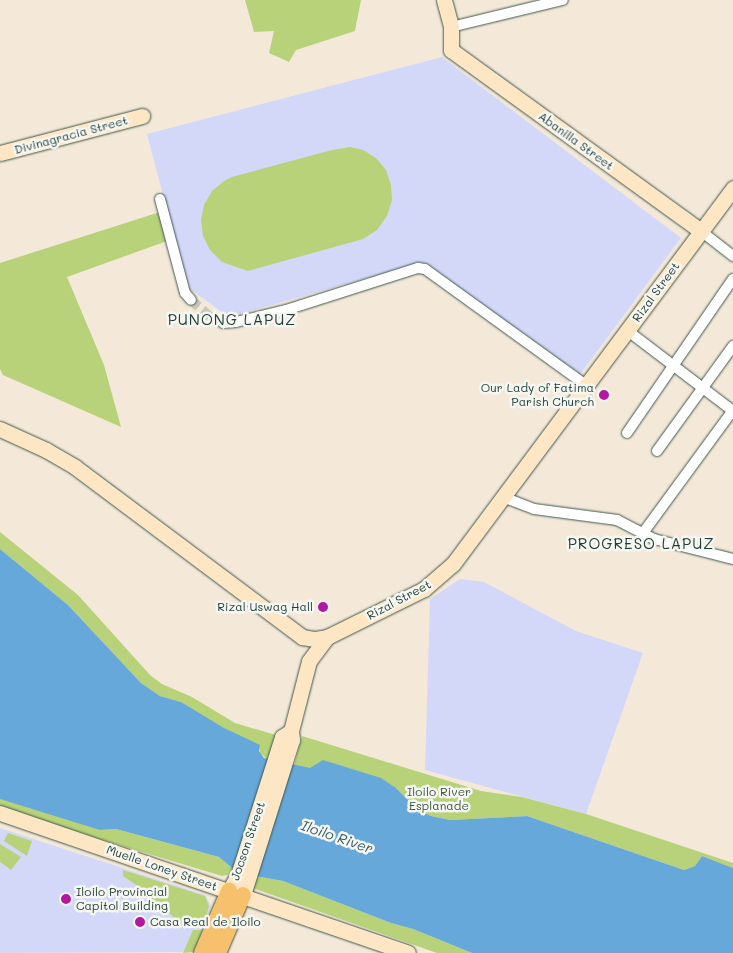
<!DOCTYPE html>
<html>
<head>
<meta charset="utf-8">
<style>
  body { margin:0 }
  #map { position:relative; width:733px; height:953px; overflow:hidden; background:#f4e9d9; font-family:Mali,sans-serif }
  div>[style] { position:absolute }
  .built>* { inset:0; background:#d3d8f9 }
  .green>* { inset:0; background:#b7d278 }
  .water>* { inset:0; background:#67a8db }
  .street-tunnel>* { height:10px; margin-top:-5px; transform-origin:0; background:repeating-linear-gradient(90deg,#c9c7b8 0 10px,transparent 0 15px) }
  .roads { filter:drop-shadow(0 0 1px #3f574d) drop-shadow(0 0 1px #3f574d) }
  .street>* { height:10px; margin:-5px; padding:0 5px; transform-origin:5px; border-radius:5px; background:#fff }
  .secondary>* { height:15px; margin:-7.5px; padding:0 7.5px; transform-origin:7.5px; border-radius:7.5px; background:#fce6c4 }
  .primary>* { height:16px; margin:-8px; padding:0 8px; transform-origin:8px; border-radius:8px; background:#f7c06c }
  .dots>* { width:14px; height:14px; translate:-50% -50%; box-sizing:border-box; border:2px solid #f6f6f2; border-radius:50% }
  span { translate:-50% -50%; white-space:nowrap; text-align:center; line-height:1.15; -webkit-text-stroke:5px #f6f6f2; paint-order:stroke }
  .street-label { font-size:12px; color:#1f3d34 }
  .poi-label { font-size:12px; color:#1f3d34 }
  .right { translate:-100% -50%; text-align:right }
  .left { translate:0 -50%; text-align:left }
  .park-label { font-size:12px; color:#3d5b42 }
  .water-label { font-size:14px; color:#355d66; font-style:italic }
  .quarter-label { font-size:15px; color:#1f3d34; letter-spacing:1px }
</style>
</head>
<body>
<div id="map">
  <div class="built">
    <i style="clip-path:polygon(442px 57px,681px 238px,579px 376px,421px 263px,229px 317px,187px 287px,147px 134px)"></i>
    <i style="clip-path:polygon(460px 579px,484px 582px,576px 631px,643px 653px,586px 814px,425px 770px,430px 599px)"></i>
    <i style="clip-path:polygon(0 828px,205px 895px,211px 906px,195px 952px,0 953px)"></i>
  </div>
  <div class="green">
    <i style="clip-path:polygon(245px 0,361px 0,355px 31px,296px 50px,289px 62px,269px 53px,274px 31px,254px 32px)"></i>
    <i style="clip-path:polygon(350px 147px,363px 150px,376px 158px,386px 170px,391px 185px,392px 200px,387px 216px,377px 230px,363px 239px,248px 271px,222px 262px,210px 250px,203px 236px,201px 220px,204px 205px,212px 191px,224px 181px,232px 177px,332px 150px)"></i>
    <i style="clip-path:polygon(160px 212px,167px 241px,67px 277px,104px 365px,121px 427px,3px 375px,0 369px,0 263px)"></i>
    <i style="clip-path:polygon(0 532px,78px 595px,150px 675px,162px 684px,192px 697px,235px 723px,276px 735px,268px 760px,260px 753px,259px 745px,251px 749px,181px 702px,160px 696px,141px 683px,68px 605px,0 549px)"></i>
    <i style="clip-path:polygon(302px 736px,481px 791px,522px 797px,586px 814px,733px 863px,733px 868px,702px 856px,695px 866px,684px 870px,527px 816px,450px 820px,431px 816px,418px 810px,396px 788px,294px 766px)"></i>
    <i style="clip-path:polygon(0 785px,100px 830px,116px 829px,219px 857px,232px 868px,231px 874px,222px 876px,0 809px)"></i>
    <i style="clip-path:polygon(8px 833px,32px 841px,27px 856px,4px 841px)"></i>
    <i style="clip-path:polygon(0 844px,21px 857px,11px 870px,0 862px)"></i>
    <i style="clip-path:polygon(123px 870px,205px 896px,209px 906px,205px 920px,193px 925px,184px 924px,148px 899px,139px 887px,123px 876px)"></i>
    <i style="clip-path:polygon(255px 876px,283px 881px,391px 923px,413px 929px,472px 953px,437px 953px,250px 887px)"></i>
    <i style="clip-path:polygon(193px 930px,202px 930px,194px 952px,183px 953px)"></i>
  </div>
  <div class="water">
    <i style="clip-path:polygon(0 549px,68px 605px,141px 683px,160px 696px,181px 702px,224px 728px,260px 745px,259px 751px,264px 758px,310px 768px,323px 760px,381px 778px,396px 788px,418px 810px,431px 816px,450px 820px,527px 816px,684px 870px,695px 866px,702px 856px,733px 868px,733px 953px,472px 953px,413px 929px,391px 923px,283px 881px,255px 876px,232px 868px,219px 857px,116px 829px,100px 830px,0 799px)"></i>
  </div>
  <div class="street-tunnel">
    <i style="left:191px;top:300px;width:31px;rotate:42deg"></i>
    <i style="left:214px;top:321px;width:9px;rotate:13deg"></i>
  </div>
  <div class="roads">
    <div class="street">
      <i style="left:451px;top:27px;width:115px;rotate:-13.6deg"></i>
      <i style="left:160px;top:199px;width:97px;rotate:75.1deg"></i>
      <i style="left:185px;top:293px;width:9px;rotate:49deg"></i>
      <i style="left:701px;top:231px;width:41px;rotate:38deg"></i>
      <i style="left:223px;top:323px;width:13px;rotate:-4deg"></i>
      <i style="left:236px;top:322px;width:51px;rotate:-13.5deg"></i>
      <i style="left:286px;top:310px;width:139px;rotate:-17.7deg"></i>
      <i style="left:418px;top:268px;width:7px;rotate:8deg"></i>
      <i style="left:425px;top:269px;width:198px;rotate:35.8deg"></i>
      <i style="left:628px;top:331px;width:132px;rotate:37.3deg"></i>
      <i style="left:627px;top:433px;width:187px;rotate:-55.5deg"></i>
      <i style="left:657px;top:451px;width:130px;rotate:-54.1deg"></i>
      <i style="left:503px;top:497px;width:33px;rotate:21deg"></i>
      <i style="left:534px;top:509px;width:84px;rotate:7.5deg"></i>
      <i style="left:617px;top:520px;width:42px;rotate:27.2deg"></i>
      <i style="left:654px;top:539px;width:81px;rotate:14.2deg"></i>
      <i style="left:643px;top:533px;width:152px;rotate:-53.8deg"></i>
    </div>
    <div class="secondary">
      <i style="left:444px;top:0;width:28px;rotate:75deg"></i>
      <i style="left:451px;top:27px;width:23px;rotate:90deg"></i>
      <i style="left:451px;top:50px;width:309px;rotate:35.9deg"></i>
      <i style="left:0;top:153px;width:147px;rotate:-14.6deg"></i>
      <i style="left:0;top:429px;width:51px;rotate:24.5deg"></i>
      <i style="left:46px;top:450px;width:34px;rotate:30deg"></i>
      <i style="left:75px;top:467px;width:284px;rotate:36.8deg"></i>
      <i style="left:302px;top:637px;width:13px;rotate:9deg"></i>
      <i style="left:315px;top:639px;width:12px;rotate:-9deg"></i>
      <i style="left:327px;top:637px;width:108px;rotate:-26.3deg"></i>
      <i style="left:424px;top:589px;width:38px;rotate:-41deg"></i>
      <i style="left:453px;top:564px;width:469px;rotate:-53.3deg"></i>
      <i style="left:0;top:813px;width:431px;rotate:18.9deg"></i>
      <i style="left:229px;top:891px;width:18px;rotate:-61deg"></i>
      <i style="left:238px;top:875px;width:145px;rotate:-72.3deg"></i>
      <i style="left:282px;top:737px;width:11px;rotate:-34deg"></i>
      <i style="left:243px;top:895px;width:163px;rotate:-72.5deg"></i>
      <i style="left:292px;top:740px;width:9px;rotate:-96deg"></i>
      <i style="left:291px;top:731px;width:72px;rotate:-75.6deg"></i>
      <i style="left:309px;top:661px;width:30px;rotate:-53deg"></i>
    </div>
    <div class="primary">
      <i style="left:202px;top:953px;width:68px;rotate:-66.5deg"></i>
      <i style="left:218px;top:953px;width:63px;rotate:-66.7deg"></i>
    </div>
  </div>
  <div class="dots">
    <i style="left:604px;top:395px;background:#b5179e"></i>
    <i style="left:323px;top:607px;background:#b5179e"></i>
    <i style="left:66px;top:899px;background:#b5179e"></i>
    <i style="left:140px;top:922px;background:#b5179e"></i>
  </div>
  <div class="street-label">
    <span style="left:71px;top:135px;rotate:-15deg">Divinagracia Street</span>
    <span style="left:576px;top:141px;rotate:36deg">Abanilla Street</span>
    <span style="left:656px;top:292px;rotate:-54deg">Rizal Street</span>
    <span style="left:399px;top:600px;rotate:-28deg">Rizal Street</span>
    <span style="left:248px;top:841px;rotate:-71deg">Jocson Street</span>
    <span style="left:162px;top:868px;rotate:19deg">Muelle Loney Street</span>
  </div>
  <div class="poi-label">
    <span class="right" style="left:594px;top:395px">Our Lady of Fatima<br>Parish Church</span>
    <span class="right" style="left:313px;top:607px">Rizal Uswag Hall</span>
    <span class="left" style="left:76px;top:899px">Iloilo Provincial<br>Capitol Building</span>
    <span class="left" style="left:150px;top:922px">Casa Real de Iloilo</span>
  </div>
  <div class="park-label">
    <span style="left:439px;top:799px">Iloilo River<br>Esplanade</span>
  </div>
  <div class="water-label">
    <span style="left:337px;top:837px;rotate:19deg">Iloilo River</span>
  </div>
  <div class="quarter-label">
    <span style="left:232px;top:320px">PUNONG LAPUZ</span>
    <span style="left:641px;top:544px">PROGRESO LAPUZ</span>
  </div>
</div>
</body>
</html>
